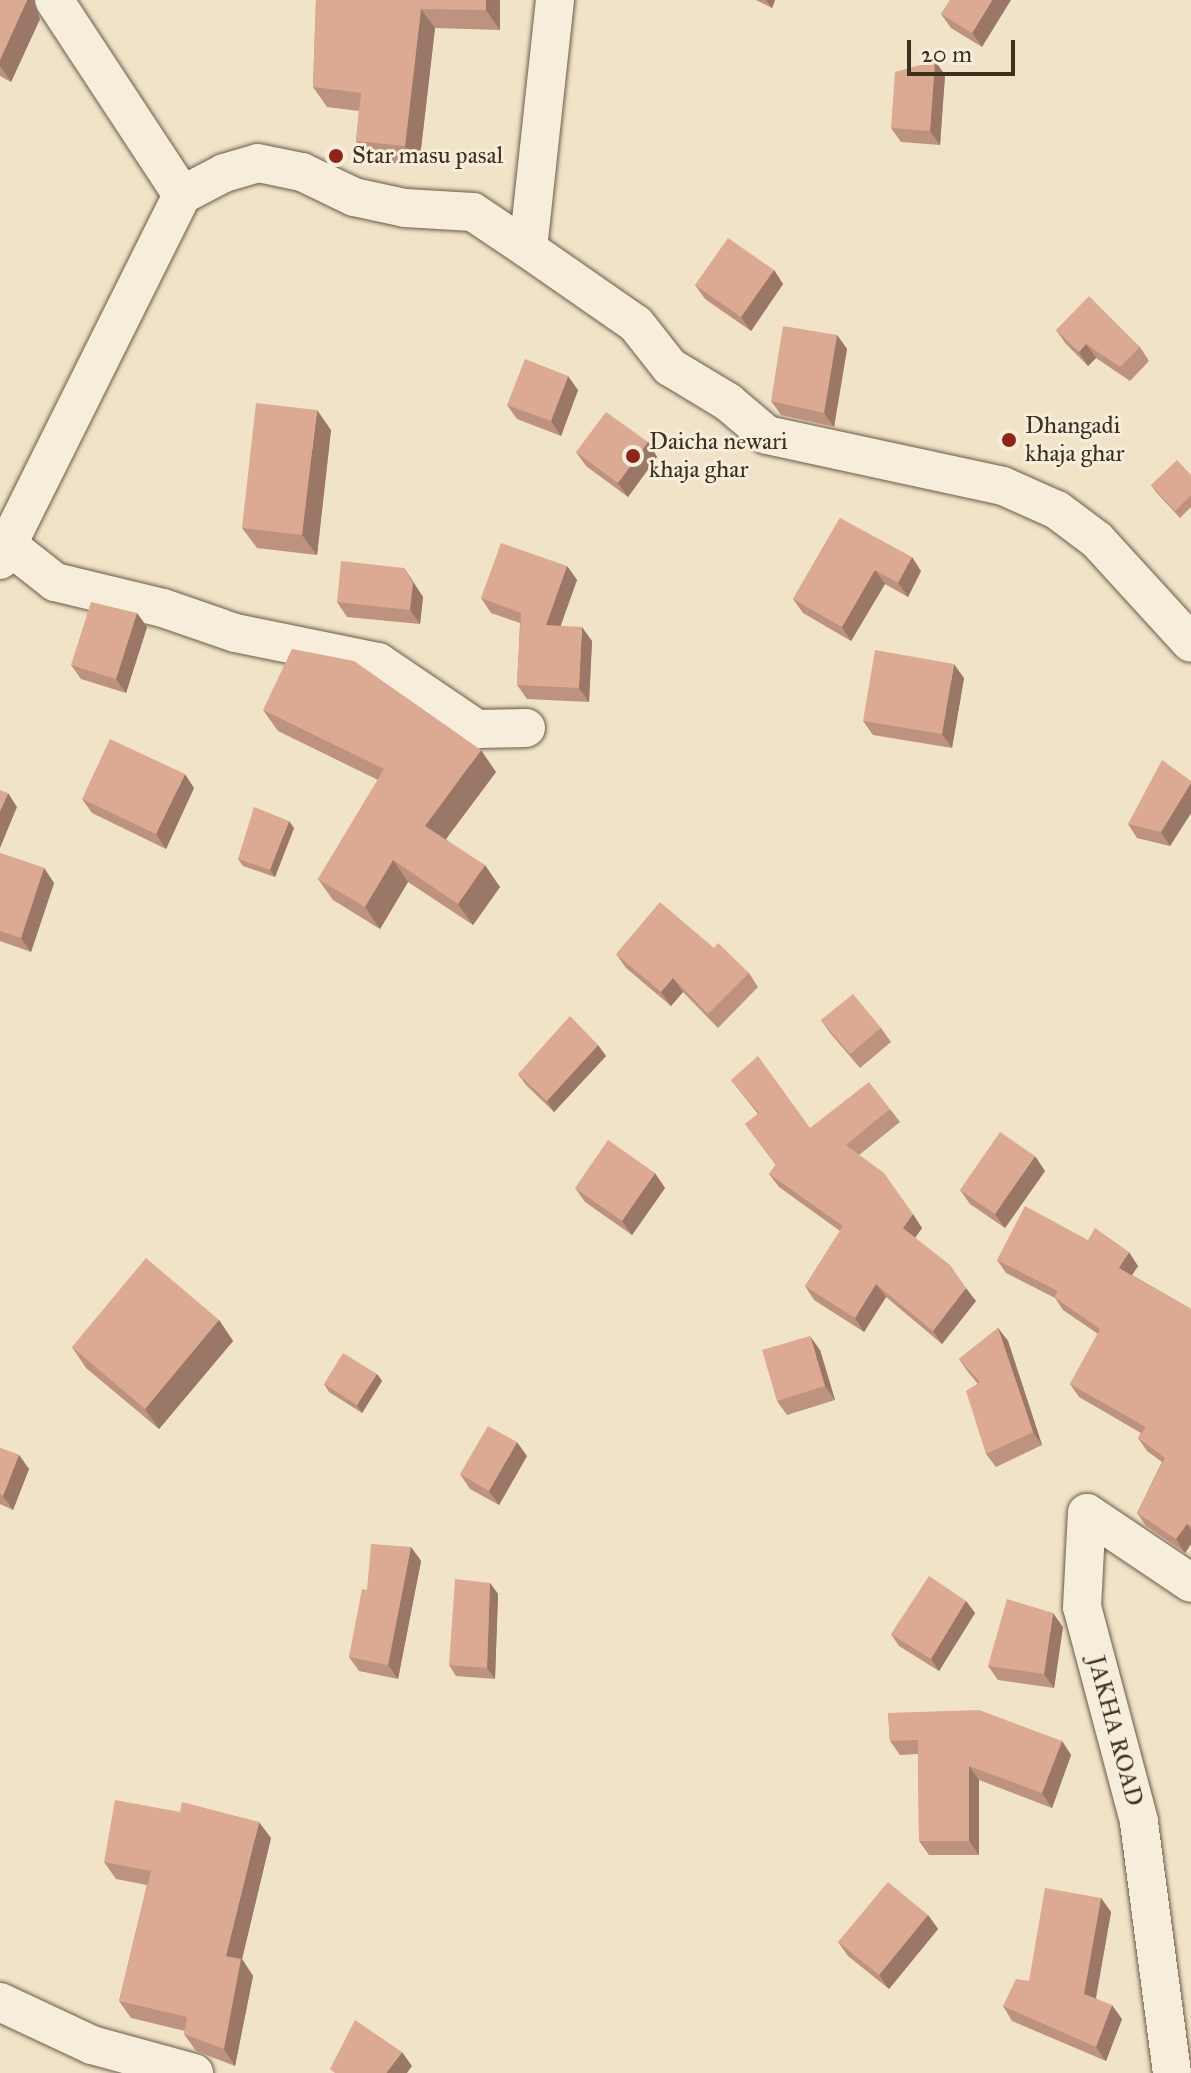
<!DOCTYPE html>
<html>
<head>
<meta charset="utf-8">
<style>
  body { margin:0 }
  #map { position:relative; width:1191px; height:2073px; overflow:hidden; background:#f1e3c8; font-family:"IM FELL Great Primer",serif }
  div>[style] { position:absolute }
  .roads { filter:drop-shadow(0 0 2px #6b5c48) drop-shadow(0 0 2px #6b5c48) }
  .minor>* { height:38px; margin:-19px; padding:0 19px; transform-origin:19px; border-radius:19px; background:#f6eddb }
  .wall>* { inset:0; background:#bd927e }
  .shaded-wall>* { inset:0; background:#9a7766 }
  .building>* { inset:0; background:#dcaa92 }
  .dots>* { width:22px; height:22px; translate:-50% -50%; box-sizing:border-box; border:4px solid #f6eddb; border-radius:50% }
  span { translate:-50% -50%; white-space:nowrap; text-align:center; line-height:1.15; -webkit-text-stroke:6px #f6eddb; paint-order:stroke }
  .poi-label { font-size:24px; color:#3e2f1e }
  .left { translate:0 -50%; text-align:left }
  .street-label { font-size:24px; color:#3e2f1e }
  .scale { position:absolute; left:907px; top:40px; width:108px; height:36px; box-sizing:border-box; border:4px solid #3e2f1e; border-top:0; padding-left:10px; font-size:24px; line-height:28px; white-space:nowrap; color:#3e2f1e; -webkit-text-stroke:6px #f6eddb; paint-order:stroke }
</style>
</head>
<body>
<div id="map">
  <div class="roads">
    <div class="minor">
      <i style="left:54px;top:0;width:233px;rotate:56.7deg"></i>
      <i style="left:555px;top:0;width:250px;rotate:96.2deg"></i>
      <i style="left:528px;top:249px;width:131px;rotate:34.8deg"></i>
      <i style="left:636px;top:324px;width:55px;rotate:51.7deg"></i>
      <i style="left:670px;top:367px;width:68px;rotate:31.1deg"></i>
      <i style="left:728px;top:402px;width:51px;rotate:40.2deg"></i>
      <i style="left:767px;top:435px;width:241px;rotate:12.2deg"></i>
      <i style="left:1003px;top:486px;width:59px;rotate:24deg"></i>
      <i style="left:1057px;top:510px;width:50px;rotate:36.9deg"></i>
      <i style="left:1097px;top:540px;width:139px;rotate:47.6deg"></i>
      <i style="left:8px;top:545px;width:60px;rotate:38.2deg"></i>
      <i style="left:55px;top:582px;width:111px;rotate:13.5deg"></i>
      <i style="left:163px;top:608px;width:76px;rotate:19.1deg"></i>
      <i style="left:235px;top:633px;width:146px;rotate:11.5deg"></i>
      <i style="left:378px;top:662px;width:120px;rotate:34.1deg"></i>
      <i style="left:477px;top:729px;width:49px;rotate:-1.2deg"></i>
      <i style="left:0;top:560px;width:408px;rotate:-63.5deg"></i>
      <i style="left:182px;top:195px;width:47px;rotate:-27.6deg"></i>
      <i style="left:224px;top:173px;width:35px;rotate:-16deg"></i>
      <i style="left:258px;top:163px;width:45px;rotate:11.6deg"></i>
      <i style="left:302px;top:172px;width:58px;rotate:25.7deg"></i>
      <i style="left:354px;top:197px;width:52px;rotate:12.2deg"></i>
      <i style="left:405px;top:208px;width:68px;rotate:3.4deg"></i>
      <i style="left:473px;top:212px;width:66px;rotate:33.9deg"></i>
      <i style="left:0;top:2002px;width:102px;rotate:25.1deg"></i>
      <i style="left:92px;top:2045px;width:106px;rotate:15.4deg"></i>
      <i style="left:1172px;top:2073px;width:254px;rotate:-97.5deg"></i>
      <i style="left:1139px;top:1821px;width:221px;rotate:-104.9deg"></i>
      <i style="left:1082px;top:1607px;width:94px;rotate:-87deg"></i>
      <i style="left:1087px;top:1513px;width:125px;rotate:33.9deg"></i>
    </div>
  </div>
  <div class="wall">
    <i style="clip-path:polygon(0 0,40px 19px,11px 82px,0 76px)"></i>
    <i style="clip-path:polygon(316px 0,500px 0,500px 30px,435px 28px,419px 166px,369px 160px,356px 141px,359px 111px,327px 107px,313px 87px)"></i>
    <i style="clip-path:polygon(756px 0,775px 0,772px 8px)"></i>
    <i style="clip-path:polygon(950px 0,982px 47px,951px 28px,941px 14px)"></i>
    <i style="clip-path:polygon(935px 61px,945px 75px,940px 145px,901px 142px,891px 128px)"></i>
    <i style="clip-path:polygon(774px 270px,783px 284px,751px 331px,705px 299px,695px 285px)"></i>
    <i style="clip-path:polygon(1056px 330px,1140px 347px,1149px 361px,1130px 381px,1096px 358px,1088px 366px,1066px 344px)"></i>
    <i style="clip-path:polygon(837px 335px,847px 349px,834px 427px,781px 415px,771px 401px)"></i>
    <i style="clip-path:polygon(578px 390px,561px 436px,517px 419px,507px 405px)"></i>
    <i style="clip-path:polygon(331px 430px,317px 555px,257px 548px,242px 528px)"></i>
    <i style="clip-path:polygon(648px 442px,657px 457px,628px 497px,586px 466px,576px 452px)"></i>
    <i style="clip-path:polygon(1191px 475px,1191px 507px,1180px 518px,1156px 492px,1151px 485px)"></i>
    <i style="clip-path:polygon(840px 518px,921px 571px,908px 597px,885px 584px,851px 641px,803px 613px,793px 599px)"></i>
    <i style="clip-path:polygon(567px 566px,577px 580px,560px 626px,592px 641px,589px 702px,527px 699px,517px 685px,520px 623px,491px 613px,481px 598px)"></i>
    <i style="clip-path:polygon(404px 568px,423px 597px,420px 624px,347px 617px,337px 602px)"></i>
    <i style="clip-path:polygon(137px 613px,147px 627px,126px 693px,81px 679px,71px 665px)"></i>
    <i style="clip-path:polygon(964px 678px,952px 748px,873px 735px,863px 721px)"></i>
    <i style="clip-path:polygon(263px 710px,496px 772px,446px 839px,500px 887px,473px 925px,408px 882px,380px 929px,333px 900px,318px 879px,378px 780px,278px 731px)"></i>
    <i style="clip-path:polygon(1191px 781px,1191px 813px,1170px 846px,1137px 838px,1128px 824px)"></i>
    <i style="clip-path:polygon(194px 788px,166px 849px,92px 813px,82px 799px)"></i>
    <i style="clip-path:polygon(294px 828px,275px 877px,243px 866px,238px 859px)"></i>
    <i style="clip-path:polygon(0 853px,44px 868px,54px 883px,31px 952px,0 941px)"></i>
    <i style="clip-path:polygon(714px 948px,749px 973px,758px 987px,718px 1028px,683px 992px,671px 1006px,626px 968px,616px 954px)"></i>
    <i style="clip-path:polygon(821px 1020px,881px 1028px,891px 1042px,860px 1068px,831px 1034px)"></i>
    <i style="clip-path:polygon(606px 1056px,554px 1112px,526px 1085px,518px 1074px)"></i>
    <i style="clip-path:polygon(731px 1080px,810px 1128px,890px 1109px,900px 1122px,859px 1155px,922px 1228px,915px 1238px,976px 1301px,942px 1344px,886px 1297px,864px 1332px,814px 1300px,805px 1286px,840px 1231px,779px 1187px,769px 1174px,776px 1165px,745px 1124px,758px 1114px)"></i>
    <i style="clip-path:polygon(1045px 1171px,1005px 1228px,970px 1204px,960px 1190px)"></i>
    <i style="clip-path:polygon(575px 1188px,665px 1188px,632px 1235px,585px 1202px)"></i>
    <i style="clip-path:polygon(1088px 1240px,1138px 1266px,1132px 1275px,1191px 1309px,1191px 1544px,1185px 1553px,1146px 1526px,1137px 1513px,1162px 1462px,1147px 1451px,1138px 1438px,1141px 1433px,1079px 1397px,1070px 1384px,1098px 1334px,1063px 1310px,1055px 1298px,1006px 1273px,997px 1260px)"></i>
    <i style="clip-path:polygon(219px 1320px,233px 1341px,159px 1429px,86px 1368px,72px 1347px)"></i>
    <i style="clip-path:polygon(998px 1328px,1008px 1341px,1042px 1445px,996px 1467px,986px 1454px,978px 1384px,968px 1372px,959px 1359px)"></i>
    <i style="clip-path:polygon(820px 1350px,835px 1400px,787px 1415px,777px 1401px)"></i>
    <i style="clip-path:polygon(377px 1374px,382px 1381px,362px 1413px,329px 1392px,324px 1384px)"></i>
    <i style="clip-path:polygon(0 1448px,19px 1455px,29px 1469px,13px 1510px,0 1504px)"></i>
    <i style="clip-path:polygon(527px 1456px,499px 1505px,470px 1489px,460px 1474px)"></i>
    <i style="clip-path:polygon(411px 1547px,421px 1561px,398px 1679px,359px 1671px,349px 1657px,367px 1590px)"></i>
    <i style="clip-path:polygon(490px 1583px,498px 1594px,495px 1679px,456px 1676px,449px 1665px)"></i>
    <i style="clip-path:polygon(966px 1601px,975px 1613px,939px 1671px,899px 1646px,891px 1634px)"></i>
    <i style="clip-path:polygon(1063px 1627px,1054px 1688px,998px 1680px,988px 1666px)"></i>
    <i style="clip-path:polygon(888px 1713px,1062px 1741px,1071px 1755px,1052px 1808px,979px 1780px,979px 1855px,929px 1855px,919px 1841px,918px 1754px,900px 1755px,890px 1741px)"></i>
    <i style="clip-path:polygon(271px 1838px,242px 1959px,253px 1976px,235px 2066px,196px 2051px,184px 2034px,185px 2031px,131px 2018px,119px 2001px,147px 1885px,116px 1879px,104px 1862px)"></i>
    <i style="clip-path:polygon(1101px 1898px,1111px 1912px,1096px 1998px,1122px 2019px,1106px 2061px,1012px 2021px,1003px 2006px,1029px 1981px)"></i>
    <i style="clip-path:polygon(928px 1915px,938px 1929px,889px 1989px,848px 1956px,838px 1942px)"></i>
  </div>
  <div class="shaded-wall">
    <i style="clip-path:polygon(27px 0,34px 0,40px 19px,11px 82px,0 66px,0 60px)"></i>
    <i style="clip-path:polygon(486px 0,500px 0,500px 30px,486px 10px)"></i>
    <i style="clip-path:polygon(766px 0,775px 0,772px 8px)"></i>
    <i style="clip-path:polygon(992px 0,1011px 0,982px 47px,972px 33px)"></i>
    <i style="clip-path:polygon(421px 9px,435px 28px,419px 166px,405px 146px)"></i>
    <i style="clip-path:polygon(935px 61px,945px 75px,940px 145px,930px 131px)"></i>
    <i style="clip-path:polygon(774px 270px,783px 284px,751px 331px,741px 317px)"></i>
    <i style="clip-path:polygon(837px 335px,847px 349px,834px 427px,824px 413px)"></i>
    <i style="clip-path:polygon(1086px 344px,1096px 358px,1088px 366px,1079px 352px)"></i>
    <i style="clip-path:polygon(568px 376px,578px 390px,561px 436px,551px 421px)"></i>
    <i style="clip-path:polygon(317px 410px,331px 430px,317px 555px,302px 535px)"></i>
    <i style="clip-path:polygon(648px 442px,657px 457px,628px 497px,618px 483px)"></i>
    <i style="clip-path:polygon(912px 557px,921px 571px,908px 597px,898px 583px)"></i>
    <i style="clip-path:polygon(567px 566px,577px 580px,556px 639px,546px 625px)"></i>
    <i style="clip-path:polygon(404px 568px,423px 597px,420px 624px,410px 610px)"></i>
    <i style="clip-path:polygon(875px 570px,885px 584px,851px 641px,842px 627px)"></i>
    <i style="clip-path:polygon(137px 613px,147px 627px,126px 693px,116px 679px)"></i>
    <i style="clip-path:polygon(582px 627px,592px 641px,589px 702px,579px 688px)"></i>
    <i style="clip-path:polygon(954px 664px,964px 678px,952px 748px,942px 734px)"></i>
    <i style="clip-path:polygon(481px 750px,496px 772px,440px 847px,425px 826px)"></i>
    <i style="clip-path:polygon(185px 774px,194px 788px,166px 849px,156px 834px)"></i>
    <i style="clip-path:polygon(1191px 783px,1191px 813px,1170px 846px,1161px 832px)"></i>
    <i style="clip-path:polygon(8px 793px,17px 807px,0 848px,0 811px)"></i>
    <i style="clip-path:polygon(289px 821px,294px 828px,275px 877px,270px 870px)"></i>
    <i style="clip-path:polygon(393px 860px,408px 882px,380px 929px,365px 907px)"></i>
    <i style="clip-path:polygon(485px 865px,500px 887px,473px 925px,458px 904px)"></i>
    <i style="clip-path:polygon(44px 868px,54px 883px,31px 952px,21px 938px)"></i>
    <i style="clip-path:polygon(673px 978px,683px 992px,671px 1006px,661px 992px)"></i>
    <i style="clip-path:polygon(598px 1045px,606px 1056px,554px 1112px,547px 1101px)"></i>
    <i style="clip-path:polygon(1035px 1156px,1045px 1171px,1005px 1228px,995px 1214px)"></i>
    <i style="clip-path:polygon(655px 1173px,665px 1188px,632px 1235px,622px 1221px)"></i>
    <i style="clip-path:polygon(913px 1214px,922px 1228px,912px 1242px,903px 1228px)"></i>
    <i style="clip-path:polygon(1129px 1252px,1138px 1266px,1128px 1281px,1119px 1268px)"></i>
    <i style="clip-path:polygon(876px 1284px,886px 1297px,864px 1332px,855px 1318px)"></i>
    <i style="clip-path:polygon(966px 1288px,976px 1301px,942px 1344px,933px 1331px)"></i>
    <i style="clip-path:polygon(219px 1320px,233px 1341px,159px 1429px,145px 1409px)"></i>
    <i style="clip-path:polygon(998px 1328px,1008px 1341px,1042px 1445px,1033px 1432px)"></i>
    <i style="clip-path:polygon(810px 1336px,820px 1350px,835px 1400px,825px 1386px)"></i>
    <i style="clip-path:polygon(377px 1374px,382px 1381px,362px 1413px,357px 1405px)"></i>
    <i style="clip-path:polygon(517px 1442px,527px 1456px,499px 1505px,489px 1491px)"></i>
    <i style="clip-path:polygon(19px 1455px,29px 1469px,13px 1510px,3px 1496px)"></i>
    <i style="clip-path:polygon(1187px 1524px,1191px 1530px,1191px 1544px,1185px 1553px,1176px 1539px)"></i>
    <i style="clip-path:polygon(411px 1547px,421px 1561px,398px 1679px,388px 1665px)"></i>
    <i style="clip-path:polygon(490px 1583px,498px 1594px,495px 1679px,487px 1668px)"></i>
    <i style="clip-path:polygon(966px 1601px,975px 1613px,939px 1671px,931px 1659px)"></i>
    <i style="clip-path:polygon(1053px 1613px,1063px 1627px,1054px 1688px,1044px 1674px)"></i>
    <i style="clip-path:polygon(1062px 1741px,1071px 1755px,1052px 1808px,1042px 1793px)"></i>
    <i style="clip-path:polygon(969px 1766px,979px 1780px,979px 1855px,969px 1841px)"></i>
    <i style="clip-path:polygon(259px 1822px,271px 1838px,242px 1959px,253px 1976px,235px 2066px,224px 2049px,226px 1956px)"></i>
    <i style="clip-path:polygon(1101px 1898px,1111px 1912px,1094px 2008px,1084px 1994px)"></i>
    <i style="clip-path:polygon(928px 1915px,938px 1929px,889px 1989px,879px 1975px)"></i>
    <i style="clip-path:polygon(1112px 2005px,1122px 2019px,1106px 2061px,1096px 2047px)"></i>
    <i style="clip-path:polygon(402px 2052px,412px 2066px,407px 2073px,386px 2073px)"></i>
  </div>
  <div class="building">
    <i style="clip-path:polygon(0 0,27px 0,0 60px)"></i>
    <i style="clip-path:polygon(316px 0,486px 0,486px 10px,421px 9px,405px 146px,356px 141px,361px 93px,313px 87px)"></i>
    <i style="clip-path:polygon(950px 0,992px 0,972px 33px,941px 14px)"></i>
    <i style="clip-path:polygon(935px 61px,930px 131px,891px 128px,895px 72px)"></i>
    <i style="clip-path:polygon(728px 238px,774px 270px,741px 317px,695px 285px)"></i>
    <i style="clip-path:polygon(1089px 296px,1140px 347px,1120px 367px,1086px 344px,1079px 352px,1056px 330px)"></i>
    <i style="clip-path:polygon(783px 326px,837px 335px,824px 413px,771px 401px)"></i>
    <i style="clip-path:polygon(525px 359px,568px 376px,551px 421px,507px 405px)"></i>
    <i style="clip-path:polygon(256px 403px,317px 410px,302px 535px,242px 528px)"></i>
    <i style="clip-path:polygon(606px 412px,648px 442px,618px 483px,576px 452px)"></i>
    <i style="clip-path:polygon(1177px 460px,1191px 475px,1191px 495px,1175px 511px,1151px 485px)"></i>
    <i style="clip-path:polygon(840px 518px,912px 557px,898px 583px,875px 570px,842px 627px,793px 599px)"></i>
    <i style="clip-path:polygon(501px 543px,567px 566px,546px 625px,582px 627px,579px 688px,517px 685px,521px 613px,481px 598px)"></i>
    <i style="clip-path:polygon(341px 561px,404px 568px,413px 583px,410px 610px,337px 602px)"></i>
    <i style="clip-path:polygon(91px 602px,137px 613px,116px 679px,71px 665px)"></i>
    <i style="clip-path:polygon(292px 649px,354px 661px,481px 750px,425px 826px,485px 865px,458px 904px,393px 860px,365px 907px,318px 879px,384px 769px,263px 710px)"></i>
    <i style="clip-path:polygon(875px 650px,954px 664px,942px 734px,863px 721px)"></i>
    <i style="clip-path:polygon(110px 739px,185px 774px,156px 834px,82px 799px)"></i>
    <i style="clip-path:polygon(1162px 760px,1191px 781px,1191px 783px,1161px 832px,1128px 824px)"></i>
    <i style="clip-path:polygon(0 790px,8px 793px,0 811px)"></i>
    <i style="clip-path:polygon(254px 807px,289px 821px,270px 870px,238px 859px)"></i>
    <i style="clip-path:polygon(0 853px,44px 868px,21px 938px,0 931px)"></i>
    <i style="clip-path:polygon(660px 902px,714px 948px,718px 943px,749px 973px,708px 1014px,673px 978px,661px 992px,616px 954px)"></i>
    <i style="clip-path:polygon(853px 994px,881px 1028px,850px 1054px,821px 1020px)"></i>
    <i style="clip-path:polygon(570px 1016px,598px 1045px,547px 1101px,518px 1074px)"></i>
    <i style="clip-path:polygon(758px 1056px,810px 1128px,869px 1082px,890px 1109px,846px 1145px,884px 1173px,913px 1214px,903px 1228px,950px 1265px,966px 1288px,933px 1331px,876px 1284px,855px 1318px,805px 1286px,843px 1226px,769px 1174px,776px 1164px,745px 1124px,759px 1113px,731px 1080px)"></i>
    <i style="clip-path:polygon(1000px 1132px,1035px 1156px,995px 1214px,960px 1190px)"></i>
    <i style="clip-path:polygon(608px 1140px,655px 1173px,622px 1221px,575px 1188px)"></i>
    <i style="clip-path:polygon(1025px 1206px,1088px 1240px,1095px 1228px,1129px 1252px,1119px 1268px,1191px 1309px,1191px 1526px,1187px 1524px,1176px 1539px,1137px 1513px,1165px 1458px,1138px 1438px,1146px 1427px,1070px 1384px,1100px 1329px,1054px 1297px,1058px 1291px,997px 1260px)"></i>
    <i style="clip-path:polygon(146px 1258px,219px 1320px,145px 1409px,72px 1347px)"></i>
    <i style="clip-path:polygon(998px 1328px,1033px 1432px,986px 1454px,966px 1391px,980px 1382px,959px 1359px)"></i>
    <i style="clip-path:polygon(810px 1336px,825px 1386px,777px 1401px,762px 1350px)"></i>
    <i style="clip-path:polygon(343px 1353px,377px 1374px,357px 1405px,324px 1384px)"></i>
    <i style="clip-path:polygon(488px 1426px,517px 1442px,489px 1491px,460px 1474px)"></i>
    <i style="clip-path:polygon(0 1448px,19px 1455px,3px 1496px,0 1494px)"></i>
    <i style="clip-path:polygon(371px 1544px,411px 1547px,388px 1665px,349px 1657px,362px 1589px,367px 1590px)"></i>
    <i style="clip-path:polygon(929px 1576px,966px 1601px,931px 1659px,891px 1634px)"></i>
    <i style="clip-path:polygon(455px 1579px,490px 1583px,487px 1668px,449px 1665px)"></i>
    <i style="clip-path:polygon(1007px 1599px,1053px 1613px,1044px 1674px,988px 1666px)"></i>
    <i style="clip-path:polygon(979px 1710px,1062px 1741px,1042px 1793px,969px 1766px,969px 1841px,919px 1841px,918px 1740px,890px 1741px,888px 1713px)"></i>
    <i style="clip-path:polygon(115px 1800px,180px 1812px,182px 1802px,259px 1822px,226px 1956px,241px 1959px,224px 2049px,184px 2034px,187px 2017px,119px 2001px,151px 1871px,104px 1862px)"></i>
    <i style="clip-path:polygon(888px 1882px,928px 1915px,879px 1975px,838px 1942px)"></i>
    <i style="clip-path:polygon(1045px 1888px,1101px 1898px,1084px 1994px,1112px 2005px,1096px 2047px,1003px 2006px,1016px 1979px,1029px 1981px)"></i>
    <i style="clip-path:polygon(355px 2020px,402px 2052px,386px 2073px,335px 2073px,330px 2069px)"></i>
  </div>
  <div class="dots">
    <i style="left:336px;top:156px;background:#8f2418"></i>
    <i style="left:1009px;top:440px;background:#8f2418"></i>
    <i style="left:633px;top:456px;background:#8f2418"></i>
  </div>
  <div class="poi-label">
    <span class="left" style="left:352px;top:156px">Star masu pasal</span>
    <span class="left" style="left:1025px;top:440px">Dhangadi<br>khaja ghar</span>
    <span class="left" style="left:649px;top:456px">Daicha newari<br>khaja ghar</span>
  </div>
  <div class="street-label">
    <span style="left:1115px;top:1731px;rotate:75deg">JAKHA ROAD</span>
  </div>
  <div class="scale">20 m</div>
</div>
</body>
</html>
